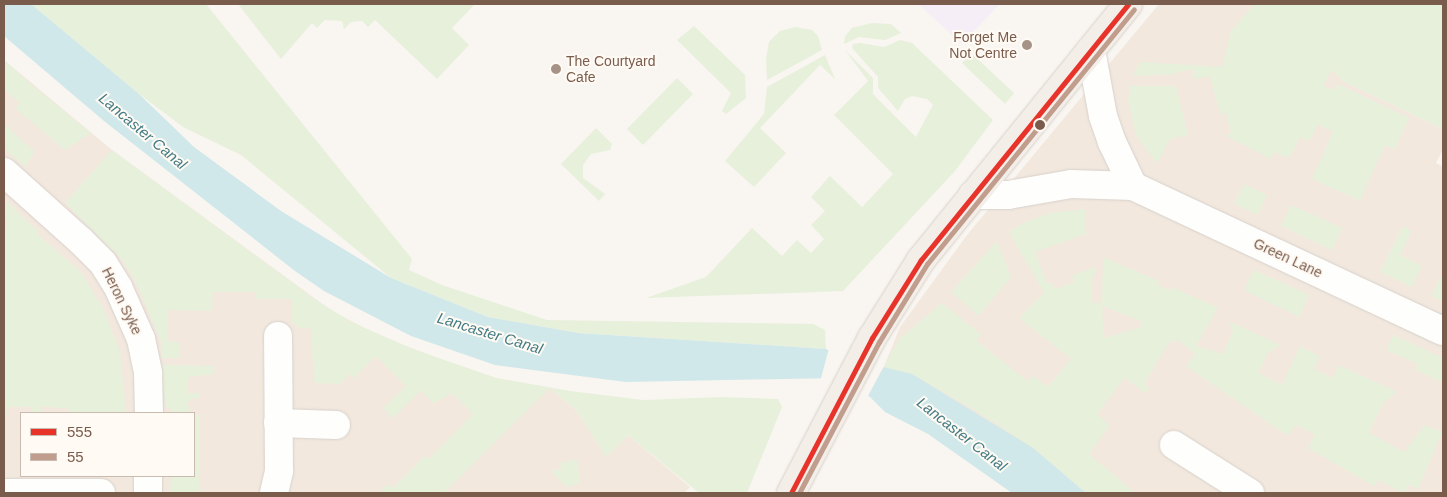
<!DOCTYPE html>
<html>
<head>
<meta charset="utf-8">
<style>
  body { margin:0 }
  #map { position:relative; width:1447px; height:497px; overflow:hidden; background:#f9f5f0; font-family:Arial,sans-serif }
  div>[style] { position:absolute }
  .residential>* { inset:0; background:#f2e8de }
  .education>* { inset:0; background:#f6eef6 }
  .green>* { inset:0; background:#e7f0db }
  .water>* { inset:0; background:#d0e8ea }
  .pier>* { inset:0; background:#f9f5f0 }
  .roads { filter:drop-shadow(0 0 1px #d7d1cb) drop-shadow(0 0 1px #d7d1cb) }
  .minor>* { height:28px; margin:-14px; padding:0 14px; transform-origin:14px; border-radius:14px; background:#fefefd }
  .primary>* { height:28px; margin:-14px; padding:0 14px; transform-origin:14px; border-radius:14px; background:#f3eee8 }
  .bus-1>* { height:5px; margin:-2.5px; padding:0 2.5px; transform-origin:2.5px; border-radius:2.5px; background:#e7332a }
  .bus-2>* { height:5px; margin:-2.5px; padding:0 2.5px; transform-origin:2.5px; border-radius:2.5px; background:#c19d8e }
  .dots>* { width:14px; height:14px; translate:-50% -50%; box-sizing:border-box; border:2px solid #fffaf3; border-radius:50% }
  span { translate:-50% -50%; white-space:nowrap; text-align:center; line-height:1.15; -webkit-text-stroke:4px #fffaf3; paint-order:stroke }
  .poi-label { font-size:14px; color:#7a5c4d }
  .right { translate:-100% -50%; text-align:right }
  .left { translate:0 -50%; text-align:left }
  .street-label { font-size:14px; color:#7a5c4d }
  .water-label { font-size:15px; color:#437c86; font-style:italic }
  .frame { position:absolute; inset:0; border:5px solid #7a5c4d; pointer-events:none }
  .legend { position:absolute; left:20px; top:412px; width:175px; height:65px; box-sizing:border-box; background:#fffaf3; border:1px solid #cabbb1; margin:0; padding:6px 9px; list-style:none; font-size:15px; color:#7a5c4d }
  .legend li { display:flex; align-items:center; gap:10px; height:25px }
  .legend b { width:25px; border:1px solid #cabbb1 }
</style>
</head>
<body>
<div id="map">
  <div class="residential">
    <i style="clip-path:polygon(1159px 4px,1281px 4px,1343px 81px,1443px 129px,1443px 149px,1436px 163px,1443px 167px,1443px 493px,1086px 493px,1070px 478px,883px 369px,900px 327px,967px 235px)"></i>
    <i style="clip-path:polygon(evenodd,4px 60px,112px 150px,332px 311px,380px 336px,450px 363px,496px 378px,550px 388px,577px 411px,606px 456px,628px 435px,690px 487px,684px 493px,4px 493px,4px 60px,21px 413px,194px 413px,194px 476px,21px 476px,21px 413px)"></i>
  </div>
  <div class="education">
    <i style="clip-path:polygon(918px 4px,1000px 4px,962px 44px)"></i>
  </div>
  <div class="green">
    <i style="clip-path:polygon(31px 4px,206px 4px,412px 259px,409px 270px,442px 285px,547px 320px,813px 324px,825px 330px,826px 349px,578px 333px,488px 317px,391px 278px,241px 155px,183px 127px,139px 94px)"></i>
    <i style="clip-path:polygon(238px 4px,475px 4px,452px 28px,469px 45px,437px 79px,375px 20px,368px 27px,362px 21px,351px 22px,344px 29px,342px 21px,325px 20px,317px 28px,312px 23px,281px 59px)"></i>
    <i style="clip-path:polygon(1254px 4px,1443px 4px,1443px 129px,1343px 81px,1332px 70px,1323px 86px,1335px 90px,1338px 84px,1409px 118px,1394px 150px,1385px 145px,1360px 201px,1312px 179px,1333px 132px,1318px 124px,1309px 141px,1300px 137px,1291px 155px,1285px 157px,1275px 152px,1271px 159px,1226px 136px,1231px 132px,1226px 113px,1220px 114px,1210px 76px,1194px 79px,1192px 69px,1173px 74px,1133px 76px,1140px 62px,1222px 67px,1231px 31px)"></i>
    <i style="clip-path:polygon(872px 23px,891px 24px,901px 33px,885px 40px,859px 37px,844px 44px,845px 36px,852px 28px)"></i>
    <i style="clip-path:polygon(694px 26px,745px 75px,746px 98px,726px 114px,722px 111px,731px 93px,677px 40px)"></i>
    <i style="clip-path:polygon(795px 27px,812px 30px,818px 36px,822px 50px,767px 80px,766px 59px,769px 42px,780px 31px)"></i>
    <i style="clip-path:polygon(900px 40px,912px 43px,993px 120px,955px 171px,843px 291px,646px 298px,706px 277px,752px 228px,782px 256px,797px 240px,811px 253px,824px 239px,811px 225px,825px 211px,811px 197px,830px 176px,862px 207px,893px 174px,834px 115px,868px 81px,845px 50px,873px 78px,873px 94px,916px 137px,933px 105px,927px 99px,912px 96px,905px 99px,898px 111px,878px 88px,878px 77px,852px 48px,853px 44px,860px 43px,884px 47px)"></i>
    <i style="clip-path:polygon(971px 53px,1014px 93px,1005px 104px,962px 63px)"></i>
    <i style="clip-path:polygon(825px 55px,835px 79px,820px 65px,760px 128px,786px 153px,754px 187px,725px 161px,764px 114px,767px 87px)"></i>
    <i style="clip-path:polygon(4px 60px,34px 87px,91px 133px,65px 150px,15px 108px,20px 103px,4px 89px)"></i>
    <i style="clip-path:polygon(677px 78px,693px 94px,643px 145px,627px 129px)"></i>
    <i style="clip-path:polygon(1130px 86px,1176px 86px,1188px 135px,1170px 139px,1157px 164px,1136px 135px,1128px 101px)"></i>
    <i style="clip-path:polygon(7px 126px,35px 152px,25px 167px,4px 148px,4px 129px)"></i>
    <i style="clip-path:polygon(596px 128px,612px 144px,610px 150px,591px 154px,583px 165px,583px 178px,605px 194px,599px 201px,561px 164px)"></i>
    <i style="clip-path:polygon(112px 150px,313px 298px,351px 322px,413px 349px,496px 378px,570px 391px,643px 400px,722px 397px,778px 399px,782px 407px,747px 493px,699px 493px,628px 435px,606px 457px,577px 411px,550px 388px,444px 493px,379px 493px,388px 484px,393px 488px,425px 456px,429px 459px,473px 414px,452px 393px,433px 404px,421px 390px,393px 418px,383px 408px,406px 386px,376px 356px,354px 378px,350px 374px,340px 384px,314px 383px,311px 329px,296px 327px,296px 323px,292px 323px,292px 299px,256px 299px,256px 292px,213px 292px,212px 311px,168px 310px,167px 341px,180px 342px,180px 358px,162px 358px,161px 342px,136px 282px,121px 258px,65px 203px)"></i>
    <i style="clip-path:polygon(1244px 184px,1267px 195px,1258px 215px,1234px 204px)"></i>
    <i style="clip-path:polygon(4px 199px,37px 230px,38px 235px,81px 272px,104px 310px,120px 353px,126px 413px,69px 413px,69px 409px,42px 406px,42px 413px,32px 413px,31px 407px,7px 407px,6px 416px,4px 416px,4px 227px,8px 223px,4px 219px)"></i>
    <i style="clip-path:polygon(1291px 205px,1342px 228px,1332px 250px,1281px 226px)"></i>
    <i style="clip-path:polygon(evenodd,1085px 209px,1086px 234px,1035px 252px,1047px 284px,1052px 283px,1055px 289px,1075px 282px,1072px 276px,1097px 266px,1091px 282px,1091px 302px,1102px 303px,1103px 257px,1159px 281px,1158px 285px,1170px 291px,1172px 287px,1218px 308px,1196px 346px,1223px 354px,1233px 332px,1229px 321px,1280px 345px,1267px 354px,1258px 373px,1282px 385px,1300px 346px,1320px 356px,1314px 369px,1333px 378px,1339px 365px,1397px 392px,1383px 403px,1369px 433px,1404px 452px,1425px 425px,1442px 432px,1418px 489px,1408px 485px,1404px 493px,1378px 480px,1374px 486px,1308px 448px,1315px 435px,1296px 425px,1288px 436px,1186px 366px,1195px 354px,1177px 339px,1175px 343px,1170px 341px,1144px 384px,1149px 388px,1146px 393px,1124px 378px,1097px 415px,1110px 425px,1089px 454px,1135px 493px,1086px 493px,1033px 448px,981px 414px,912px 374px,883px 369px,899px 339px,942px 303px,981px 334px,976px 340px,1022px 377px,1029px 381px,1033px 376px,1048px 387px,1071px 359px,1019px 318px,1044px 293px,1009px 232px,1023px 223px,1050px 213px,1085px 209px,1102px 306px,1141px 321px,1142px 327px,1104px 338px,1102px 306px)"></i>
    <i style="clip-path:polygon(1403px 226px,1412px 231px,1400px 255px,1422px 266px,1412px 287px,1380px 272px)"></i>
    <i style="clip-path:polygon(997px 241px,1011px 277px,979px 316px,951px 292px)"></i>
    <i style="clip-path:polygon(1254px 270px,1309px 295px,1299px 317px,1244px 290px)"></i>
    <i style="clip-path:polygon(1442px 275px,1443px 275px,1443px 302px,1431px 296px)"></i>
    <i style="clip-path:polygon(1393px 335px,1443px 358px,1443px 383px,1416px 370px,1418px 364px,1386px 350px)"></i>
    <i style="clip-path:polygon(162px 365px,214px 366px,214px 374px,188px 377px,188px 393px,199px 393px,199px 398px,192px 399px,187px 403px,191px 413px,171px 413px,171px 408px,165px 408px)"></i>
    <i style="clip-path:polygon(194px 414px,199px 415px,199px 493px,170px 493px,171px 476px,194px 476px)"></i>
    <i style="clip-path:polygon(577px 459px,580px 483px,566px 487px,551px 471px,561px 469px,560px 463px)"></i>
  </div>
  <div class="water">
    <i style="clip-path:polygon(4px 4px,31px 4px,139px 94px,194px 147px,281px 211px,391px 278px,488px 317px,578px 333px,826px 349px,841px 357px,912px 374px,1033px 448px,1086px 493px,1012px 493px,928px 434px,885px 412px,870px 397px,834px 378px,626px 382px,495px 365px,411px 336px,324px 291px,295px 271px,104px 121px,4px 36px)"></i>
  </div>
  <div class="pier">
    <i style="clip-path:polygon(829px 348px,842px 355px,884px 366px,867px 398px,834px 381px,820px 382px)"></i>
  </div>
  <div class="roads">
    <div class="minor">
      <i style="left:1091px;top:50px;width:67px;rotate:79.7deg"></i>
      <i style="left:1103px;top:116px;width:28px;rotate:71deg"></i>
      <i style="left:1112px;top:142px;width:49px;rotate:64.5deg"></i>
      <i style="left:4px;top:172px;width:103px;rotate:41.9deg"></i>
      <i style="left:81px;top:241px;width:31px;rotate:45deg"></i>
      <i style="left:103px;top:263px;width:28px;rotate:58deg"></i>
      <i style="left:118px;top:287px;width:57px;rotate:66.1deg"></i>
      <i style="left:141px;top:339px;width:35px;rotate:78deg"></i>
      <i style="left:148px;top:373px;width:40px;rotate:88.6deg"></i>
      <i style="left:973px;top:195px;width:35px"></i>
      <i style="left:1008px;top:195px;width:64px;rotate:-9.9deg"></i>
      <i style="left:1071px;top:184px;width:62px;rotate:1.8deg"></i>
      <i style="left:1133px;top:186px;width:342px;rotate:25.1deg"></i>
      <i style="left:278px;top:423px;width:58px;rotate:2deg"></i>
      <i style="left:1174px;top:445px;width:90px;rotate:32.3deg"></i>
      <i style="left:4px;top:493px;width:97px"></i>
      <i style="left:148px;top:493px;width:17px;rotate:-90deg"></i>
      <i style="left:274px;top:493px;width:23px;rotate:-77deg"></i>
      <i style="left:279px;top:471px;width:135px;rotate:-90.4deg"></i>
    </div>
    <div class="primary">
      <i style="left:791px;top:493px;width:175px;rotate:-62.4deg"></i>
      <i style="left:872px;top:338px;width:92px;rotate:-57.9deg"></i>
      <i style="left:921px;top:260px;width:329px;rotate:-51deg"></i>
    </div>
  </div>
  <div class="bus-1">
    <i style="left:791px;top:493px;width:175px;rotate:-62.4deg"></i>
    <i style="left:872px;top:338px;width:92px;rotate:-57.9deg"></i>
    <i style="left:921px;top:260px;width:329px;rotate:-51deg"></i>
  </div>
  <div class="bus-2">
    <i style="left:799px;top:493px;width:171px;rotate:-62.1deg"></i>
    <i style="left:879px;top:342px;width:92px;rotate:-58.4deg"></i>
    <i style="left:927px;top:264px;width:328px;rotate:-50.9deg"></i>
  </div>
  <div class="dots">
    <i style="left:1027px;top:45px;background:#a69286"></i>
    <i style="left:556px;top:69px;background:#a69286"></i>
    <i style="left:1040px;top:125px;background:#7a5c4d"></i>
  </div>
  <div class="poi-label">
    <span class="right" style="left:1017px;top:45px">Forget Me<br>Not Centre</span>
    <span class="left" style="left:566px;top:69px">The Courtyard<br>Cafe</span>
  </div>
  <div class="street-label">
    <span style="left:1288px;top:258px;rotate:25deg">Green Lane</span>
    <span style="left:122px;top:301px;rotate:64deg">Heron Syke</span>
  </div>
  <div class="water-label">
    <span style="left:143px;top:131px;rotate:40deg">Lancaster Canal</span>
    <span style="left:490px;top:333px;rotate:17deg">Lancaster Canal</span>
    <span style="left:962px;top:434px;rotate:38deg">Lancaster Canal</span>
  </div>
  <div class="frame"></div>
  <ul class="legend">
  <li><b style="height:6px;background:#e7332a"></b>555</li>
  <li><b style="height:6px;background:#c19d8e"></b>55</li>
  </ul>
</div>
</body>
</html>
